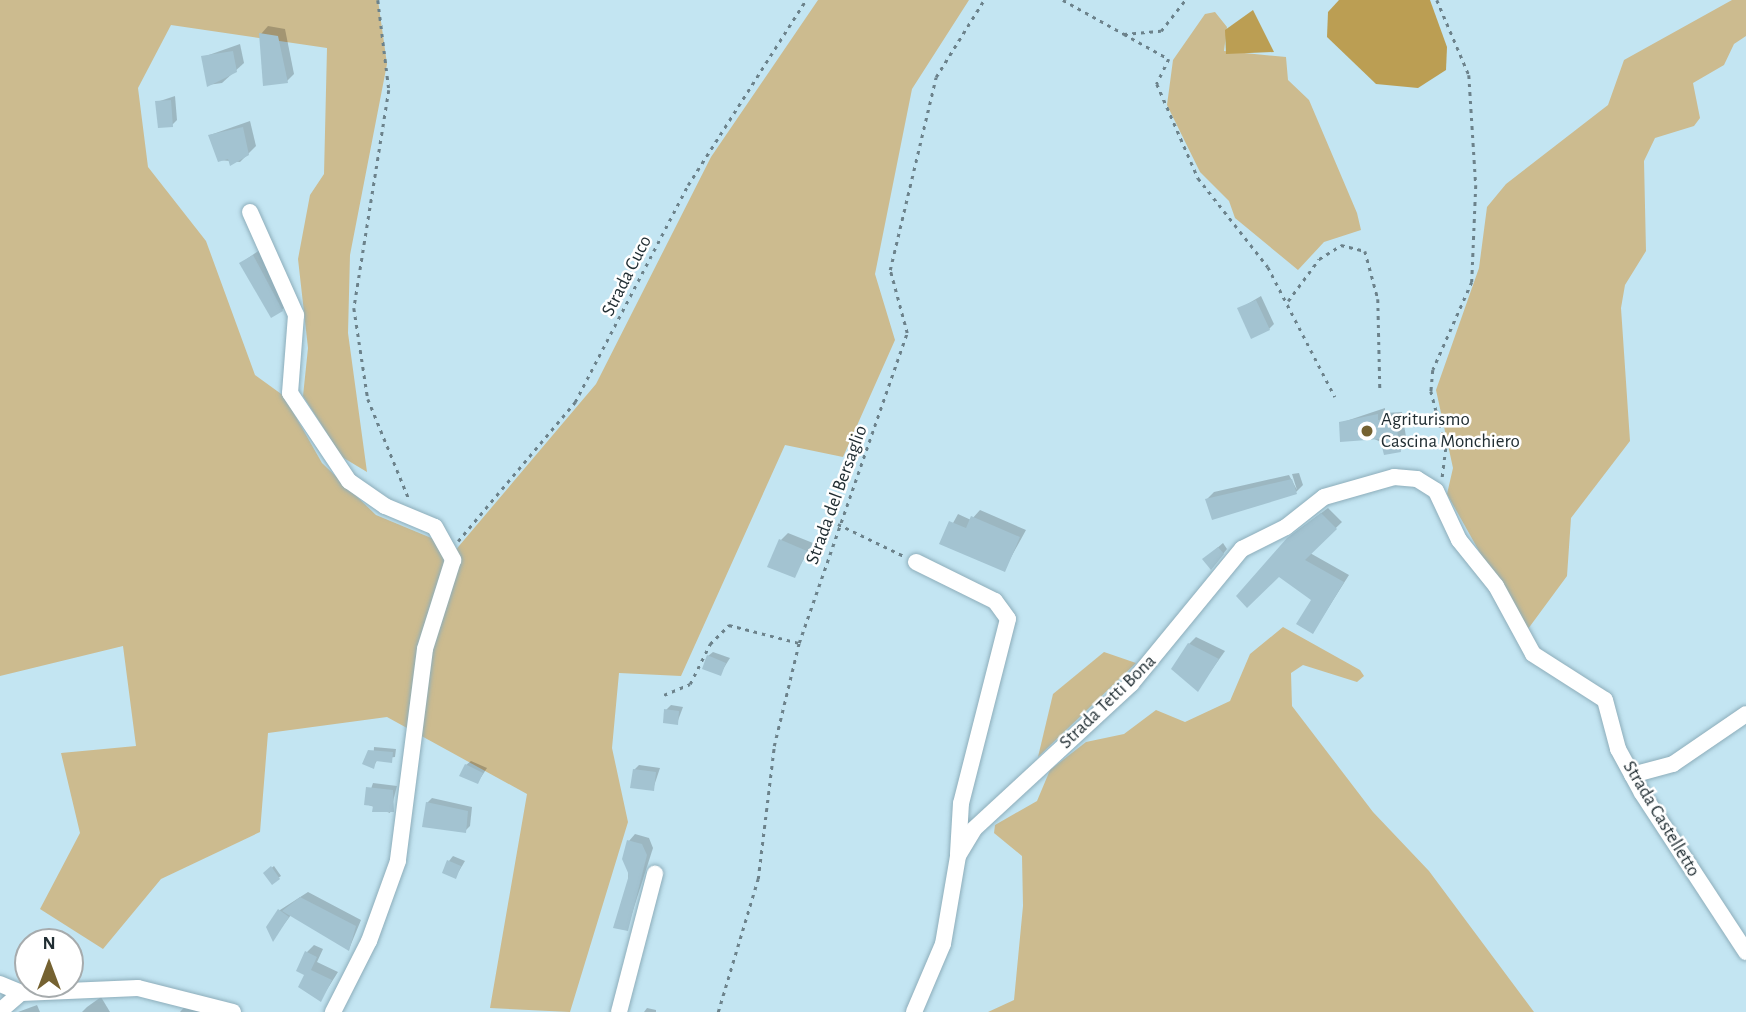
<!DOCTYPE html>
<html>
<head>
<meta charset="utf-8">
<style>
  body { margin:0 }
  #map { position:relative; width:1746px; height:1012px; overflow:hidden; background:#c3e5f2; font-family:"Alegreya Sans",sans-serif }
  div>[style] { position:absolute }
  .green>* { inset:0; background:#ccbb8f }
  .water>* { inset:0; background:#bb9e53 }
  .shadow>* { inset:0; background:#0003 }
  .building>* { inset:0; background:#a3c3d1 }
  .path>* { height:2.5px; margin-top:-1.25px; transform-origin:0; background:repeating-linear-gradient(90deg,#6c828b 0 3.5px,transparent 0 8.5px) }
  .roads { filter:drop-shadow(0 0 2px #8dadba) drop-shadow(0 0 2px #8dadba) }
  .minor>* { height:16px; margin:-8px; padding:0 8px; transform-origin:8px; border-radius:8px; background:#fff }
  .dots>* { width:19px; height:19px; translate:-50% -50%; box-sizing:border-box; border:4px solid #fff; border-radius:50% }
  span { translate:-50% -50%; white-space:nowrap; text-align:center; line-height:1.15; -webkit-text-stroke:5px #fff; paint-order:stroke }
  .street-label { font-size:19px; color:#212e33 }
  .poi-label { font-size:19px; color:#212e33 }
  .left { translate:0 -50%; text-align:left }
  .north { position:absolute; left:14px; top:928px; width:70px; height:70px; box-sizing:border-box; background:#fff; border:2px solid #a6abad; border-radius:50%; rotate:0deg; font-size:19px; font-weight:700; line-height:28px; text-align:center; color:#212e33 }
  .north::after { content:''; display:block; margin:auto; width:24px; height:32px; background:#756231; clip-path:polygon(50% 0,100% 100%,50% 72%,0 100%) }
</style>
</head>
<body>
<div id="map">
  <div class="green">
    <i style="clip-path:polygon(0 0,378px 0,387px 64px,350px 255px,348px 333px,367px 472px,342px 457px,303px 396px,308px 348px,298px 259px,310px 195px,324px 174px,327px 48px,171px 25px,138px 88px,148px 167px,206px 241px,255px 375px,284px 396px,322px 463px,376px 515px,441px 542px,448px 559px,596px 384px,711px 157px,818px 0,969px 0,912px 89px,875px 274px,895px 340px,843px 457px,785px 445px,681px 676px,619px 673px,612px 748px,628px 822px,570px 1012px,490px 1008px,527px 794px,387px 717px,268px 733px,260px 832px,161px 879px,103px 949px,40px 909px,80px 833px,61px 753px,136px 746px,123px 646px,0 676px)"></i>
    <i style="clip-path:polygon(1732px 0,1746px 0,1746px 36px,1734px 44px,1724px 65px,1693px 83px,1700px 118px,1694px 126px,1655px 138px,1644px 161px,1646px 251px,1625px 285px,1621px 308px,1630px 441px,1571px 518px,1567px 576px,1525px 633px,1447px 494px,1453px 468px,1436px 390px,1479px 268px,1487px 207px,1506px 184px,1608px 105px,1624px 60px)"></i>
    <i style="clip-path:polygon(1215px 12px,1227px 27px,1224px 51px,1286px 57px,1288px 80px,1309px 100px,1357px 213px,1361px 230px,1324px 242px,1298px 270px,1235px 218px,1229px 201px,1200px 172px,1167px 105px,1173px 60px,1205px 14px)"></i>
    <i style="clip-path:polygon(1283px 627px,1360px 670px,1364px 676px,1357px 682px,1303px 665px,1291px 673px,1292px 706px,1373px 812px,1429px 871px,1534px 1012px,988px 1012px,1014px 1000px,1023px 906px,1022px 856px,994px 833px,995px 825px,1037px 801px,1050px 770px,1086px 742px,1124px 734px,1156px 710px,1185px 722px,1230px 701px,1250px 654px)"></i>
    <i style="clip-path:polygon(1104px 652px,1136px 663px,1038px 757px,1053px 694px)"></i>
  </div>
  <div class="water">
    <i style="clip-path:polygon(1339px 0,1430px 0,1447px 47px,1446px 70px,1418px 88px,1376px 84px,1327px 37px,1328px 12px)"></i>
    <i style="clip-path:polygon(1253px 10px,1274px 52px,1226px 54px,1225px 30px)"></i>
  </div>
  <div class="shadow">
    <i style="clip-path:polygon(268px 26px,285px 29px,294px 74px,287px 81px,261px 34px)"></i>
    <i style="clip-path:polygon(240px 44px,244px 63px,222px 83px,208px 85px,203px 57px)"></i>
    <i style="clip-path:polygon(175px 96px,177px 120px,172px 125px,157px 102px)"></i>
    <i style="clip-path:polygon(250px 121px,256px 146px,240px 162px,219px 160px,210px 135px)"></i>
    <i style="clip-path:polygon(261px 249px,289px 302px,282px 310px,241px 263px)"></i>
    <i style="clip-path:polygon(1261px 296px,1274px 324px,1269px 329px,1239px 309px)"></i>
    <i style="clip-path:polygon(1385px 408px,1385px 413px,1402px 412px,1407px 443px,1400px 451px,1340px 423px)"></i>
    <i style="clip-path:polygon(1299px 473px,1303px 485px,1296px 492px,1207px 499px,1214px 492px,1289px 475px,1297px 490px,1292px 474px)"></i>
    <i style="clip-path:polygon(1328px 508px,1342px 522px,1310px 553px,1349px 575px,1313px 632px,1314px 599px,1279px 575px,1296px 532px)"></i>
    <i style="clip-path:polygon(980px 510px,1026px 530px,1004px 570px,942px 543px,958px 514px,971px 520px)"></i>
    <i style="clip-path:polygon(788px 533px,813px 543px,794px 576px,781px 540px)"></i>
    <i style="clip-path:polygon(1223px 543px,1227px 549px,1216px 563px,1209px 555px)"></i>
    <i style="clip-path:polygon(1196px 637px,1225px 651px,1198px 689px,1189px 644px)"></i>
    <i style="clip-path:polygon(713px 652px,730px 658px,720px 674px,708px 656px)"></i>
    <i style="clip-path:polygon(671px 705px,683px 707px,677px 723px,666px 710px)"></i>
    <i style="clip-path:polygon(374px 747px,396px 749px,395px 757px,378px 759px,373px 767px)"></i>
    <i style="clip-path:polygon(471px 761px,487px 768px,478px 782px,466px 765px)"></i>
    <i style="clip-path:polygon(639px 765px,660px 768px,653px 789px,634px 770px)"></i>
    <i style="clip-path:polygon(373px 783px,397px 786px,390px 813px,366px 804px)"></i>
    <i style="clip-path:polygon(432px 798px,472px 807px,470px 826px,465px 831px,427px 803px)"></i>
    <i style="clip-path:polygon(635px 834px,649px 838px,653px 848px,627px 929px,629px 841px)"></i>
    <i style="clip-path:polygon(453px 856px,465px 861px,456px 876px,449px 861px)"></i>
    <i style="clip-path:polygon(274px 866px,281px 876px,272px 882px,265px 873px)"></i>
    <i style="clip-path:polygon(308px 892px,361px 920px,349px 949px,291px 915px,273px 939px,268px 927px,280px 910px)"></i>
    <i style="clip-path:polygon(314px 945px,323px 949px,317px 962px,338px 972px,321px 999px,306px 974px,307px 952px)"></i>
    <i style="clip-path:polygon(101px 997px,110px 1012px,82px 1012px,87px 1007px)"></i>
    <i style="clip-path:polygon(188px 1003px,231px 1012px,180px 1012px)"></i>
    <i style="clip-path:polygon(37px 1005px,40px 1012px,18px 1012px)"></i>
    <i style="clip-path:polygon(647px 1008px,656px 1010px,656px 1012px,644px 1012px)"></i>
  </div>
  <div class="building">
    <i style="clip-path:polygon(259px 33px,278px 36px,288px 83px,263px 86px)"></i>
    <i style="clip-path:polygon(233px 51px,237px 72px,207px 87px,201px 56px)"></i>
    <i style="clip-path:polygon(171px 100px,173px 127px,158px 128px,155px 101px)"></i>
    <i style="clip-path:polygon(243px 127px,249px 155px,230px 166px,228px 159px,218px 162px,208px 135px)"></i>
    <i style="clip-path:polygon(253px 255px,283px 311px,271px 318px,239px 263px)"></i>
    <i style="clip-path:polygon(1256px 300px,1270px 330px,1251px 339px,1237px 308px)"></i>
    <i style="clip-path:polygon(1378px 414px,1378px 420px,1395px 419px,1401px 452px,1384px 455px,1380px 439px,1340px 442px,1339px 422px)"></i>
    <i style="clip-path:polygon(1292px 479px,1297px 494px,1212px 520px,1205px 499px)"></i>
    <i style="clip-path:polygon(1321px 513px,1337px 529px,1305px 560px,1344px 582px,1313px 634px,1296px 624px,1311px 600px,1279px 577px,1247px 608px,1236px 596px,1287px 538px)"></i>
    <i style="clip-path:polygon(971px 516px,1020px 537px,1005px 572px,939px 544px,949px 521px,966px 528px)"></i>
    <i style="clip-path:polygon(779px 539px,807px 551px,795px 578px,767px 567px)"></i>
    <i style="clip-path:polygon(1218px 547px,1224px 554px,1211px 570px,1202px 559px)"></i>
    <i style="clip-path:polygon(1188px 643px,1219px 659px,1198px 692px,1171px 669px)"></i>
    <i style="clip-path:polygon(707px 655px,726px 663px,721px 676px,702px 669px)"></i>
    <i style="clip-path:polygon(664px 709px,679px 711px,678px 725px,663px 723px)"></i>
    <i style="clip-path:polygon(368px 750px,393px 752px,392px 763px,376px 761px,374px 769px,362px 764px)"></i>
    <i style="clip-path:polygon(465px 764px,483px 773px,478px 784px,459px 776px)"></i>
    <i style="clip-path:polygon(633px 769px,656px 772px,654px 791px,630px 788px)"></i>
    <i style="clip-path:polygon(366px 787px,393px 790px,394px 812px,372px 812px,373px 806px,364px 805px)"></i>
    <i style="clip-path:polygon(426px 802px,468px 811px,466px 833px,422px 827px)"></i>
    <i style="clip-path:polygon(627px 840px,642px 844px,647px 855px,628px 931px,613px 928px,629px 875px,622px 859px)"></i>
    <i style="clip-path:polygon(447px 860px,461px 866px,456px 879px,442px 873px)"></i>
    <i style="clip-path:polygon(271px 866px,280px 879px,272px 885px,263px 873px)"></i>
    <i style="clip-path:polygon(300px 897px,356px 926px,349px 951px,282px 911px)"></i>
    <i style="clip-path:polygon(278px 909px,289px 917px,273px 942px,266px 927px)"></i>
    <i style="clip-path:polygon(305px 951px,317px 957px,311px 970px,332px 980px,321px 1002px,298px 987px,304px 975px,296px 971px)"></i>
  </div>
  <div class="path">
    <i style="left:378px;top:0;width:91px;rotate:83deg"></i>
    <i style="left:389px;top:90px;width:221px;rotate:99.1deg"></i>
    <i style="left:354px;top:308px;width:92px;rotate:81.3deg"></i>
    <i style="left:368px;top:399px;width:108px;rotate:67.7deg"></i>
    <i style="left:1063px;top:0;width:70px;rotate:29.1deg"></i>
    <i style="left:1124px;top:34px;width:37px;rotate:-5deg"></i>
    <i style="left:1161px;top:31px;width:39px;rotate:-52deg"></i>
    <i style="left:1437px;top:0;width:82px;rotate:66.9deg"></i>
    <i style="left:1469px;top:75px;width:110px;rotate:86.4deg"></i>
    <i style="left:1476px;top:185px;width:97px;rotate:92.4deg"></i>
    <i style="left:1472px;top:282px;width:96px;rotate:113.9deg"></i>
    <i style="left:1433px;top:370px;width:21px;rotate:95deg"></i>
    <i style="left:1431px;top:391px;width:59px;rotate:75.3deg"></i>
    <i style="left:1446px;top:448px;width:31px;rotate:97deg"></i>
    <i style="left:1124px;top:34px;width:51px;rotate:29.1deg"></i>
    <i style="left:1169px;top:59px;width:28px;rotate:116deg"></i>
    <i style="left:1157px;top:84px;width:103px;rotate:66.4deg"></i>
    <i style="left:1198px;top:178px;width:113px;rotate:51.8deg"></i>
    <i style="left:1268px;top:267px;width:146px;rotate:62.7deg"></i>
    <i style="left:1288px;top:301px;width:52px;rotate:-53.6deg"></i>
    <i style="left:1319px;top:259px;width:26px;rotate:-32deg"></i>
    <i style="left:1341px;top:245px;width:25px;rotate:14deg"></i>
    <i style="left:1365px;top:251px;width:50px;rotate:74.8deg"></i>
    <i style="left:1378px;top:299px;width:90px;rotate:88.7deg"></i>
    <i style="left:838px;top:524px;width:73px;rotate:25.9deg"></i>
    <i style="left:458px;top:541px;width:182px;rotate:-49.9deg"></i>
    <i style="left:575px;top:402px;width:245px;rotate:-62.5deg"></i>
    <i style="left:688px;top:185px;width:219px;rotate:-57.5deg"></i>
    <i style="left:664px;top:695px;width:28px;rotate:-23deg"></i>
    <i style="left:690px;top:684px;width:45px;rotate:-63.4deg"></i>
    <i style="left:710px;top:644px;width:27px;rotate:-45deg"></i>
    <i style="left:729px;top:625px;width:72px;rotate:14.4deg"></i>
    <i style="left:718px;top:1012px;width:139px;rotate:-73.3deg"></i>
    <i style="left:758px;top:879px;width:134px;rotate:-83.1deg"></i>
    <i style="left:774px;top:746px;width:106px;rotate:-76.4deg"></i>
    <i style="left:799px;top:643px;width:328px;rotate:-70.8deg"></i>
    <i style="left:907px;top:333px;width:65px;rotate:-105.1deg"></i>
    <i style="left:890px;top:270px;width:198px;rotate:-76.6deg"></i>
    <i style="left:936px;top:77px;width:91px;rotate:-58.1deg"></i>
  </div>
  <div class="roads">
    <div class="minor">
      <i style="left:250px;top:212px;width:113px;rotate:65.9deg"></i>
      <i style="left:296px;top:315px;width:78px;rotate:94.4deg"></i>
      <i style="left:290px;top:393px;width:106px;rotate:56.2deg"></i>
      <i style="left:349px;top:481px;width:44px;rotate:34.8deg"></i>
      <i style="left:385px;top:506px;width:54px;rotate:22.8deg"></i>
      <i style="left:435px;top:527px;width:38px;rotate:61deg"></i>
      <i style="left:453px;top:560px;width:93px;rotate:107.5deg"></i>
      <i style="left:425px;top:649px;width:214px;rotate:97.3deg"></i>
      <i style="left:398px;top:861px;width:85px;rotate:109.9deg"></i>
      <i style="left:369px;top:941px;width:80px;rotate:116.9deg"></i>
      <i style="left:916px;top:562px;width:88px;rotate:26.3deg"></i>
      <i style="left:995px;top:601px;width:22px;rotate:54deg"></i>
      <i style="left:1008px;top:619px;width:190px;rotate:104.3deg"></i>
      <i style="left:961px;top:803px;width:51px;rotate:93.4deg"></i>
      <i style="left:1632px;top:775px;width:42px;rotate:-15deg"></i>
      <i style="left:1673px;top:764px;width:88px;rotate:-34.4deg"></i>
      <i style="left:0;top:984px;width:23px;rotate:23deg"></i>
      <i style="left:21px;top:993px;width:117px;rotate:-2.4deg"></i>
      <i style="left:138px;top:988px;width:98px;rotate:14.2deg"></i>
      <i style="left:0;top:1011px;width:28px;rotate:-41deg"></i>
      <i style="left:619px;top:1012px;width:143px;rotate:-75.4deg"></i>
      <i style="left:914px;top:1012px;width:74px;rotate:-66.9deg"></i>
      <i style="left:943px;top:944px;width:89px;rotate:-80.3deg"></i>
      <i style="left:958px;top:856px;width:31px;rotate:-59deg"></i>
      <i style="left:974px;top:829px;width:214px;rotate:-42.7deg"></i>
      <i style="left:1131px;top:684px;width:175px;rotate:-50.6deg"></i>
      <i style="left:1242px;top:549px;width:49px;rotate:-26.6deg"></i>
      <i style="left:1286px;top:527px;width:48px;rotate:-38.3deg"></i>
      <i style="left:1324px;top:497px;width:73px;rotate:-15.9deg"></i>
      <i style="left:1394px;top:477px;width:23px;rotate:5deg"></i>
      <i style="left:1417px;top:479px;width:22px;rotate:32deg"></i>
      <i style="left:1436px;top:491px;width:54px;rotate:64.9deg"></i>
      <i style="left:1459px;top:540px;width:59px;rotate:51.2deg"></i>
      <i style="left:1496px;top:586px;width:77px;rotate:61.4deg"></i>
      <i style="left:1533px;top:654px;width:85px;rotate:32.6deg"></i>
      <i style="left:1605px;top:700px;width:51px;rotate:75.1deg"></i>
      <i style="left:1618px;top:749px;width:50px;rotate:61.4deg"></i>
      <i style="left:1642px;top:793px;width:190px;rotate:56.8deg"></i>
    </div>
  </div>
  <div class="dots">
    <i style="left:1367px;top:431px;background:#756231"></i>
  </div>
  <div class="street-label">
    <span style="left:627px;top:276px;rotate:-63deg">Strada Cuco</span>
    <span style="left:837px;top:495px;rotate:-70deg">Strada del Bersaglio</span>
    <span style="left:1108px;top:702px;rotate:-44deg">Strada Tetti Bona</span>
    <span style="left:1661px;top:819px;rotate:59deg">Strada Castelletto</span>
  </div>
  <div class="poi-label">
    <span class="left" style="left:1381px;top:431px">Agriturismo<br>Cascina Monchiero</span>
  </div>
  <div class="north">N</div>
</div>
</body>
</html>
